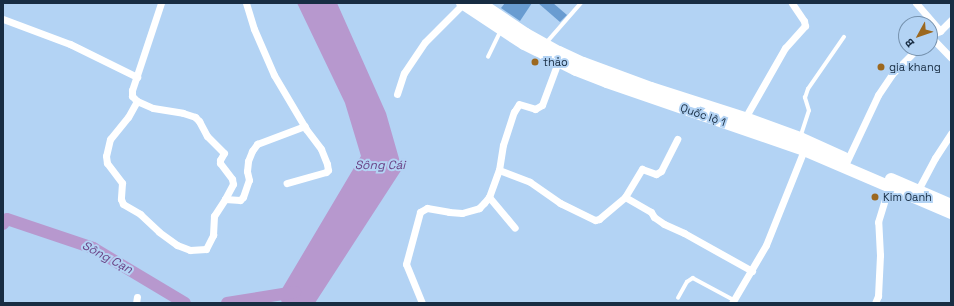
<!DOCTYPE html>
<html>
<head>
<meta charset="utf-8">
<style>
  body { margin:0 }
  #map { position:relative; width:954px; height:306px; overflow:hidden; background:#b3d3f4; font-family:"Space Grotesk",sans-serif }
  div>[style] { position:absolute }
  .water>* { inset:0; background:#b798ce }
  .river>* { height:12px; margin:-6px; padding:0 6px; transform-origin:6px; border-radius:6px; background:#b798ce }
  .building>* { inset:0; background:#699cd1 }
  .service>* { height:3.5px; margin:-1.75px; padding:0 1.75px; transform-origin:1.75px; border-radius:1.75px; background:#fff }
  .minor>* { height:7px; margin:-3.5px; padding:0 3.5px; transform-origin:3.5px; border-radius:3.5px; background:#fff }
  .trunk>* { height:12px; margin:-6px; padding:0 6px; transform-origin:6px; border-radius:6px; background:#fff }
  .dots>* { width:11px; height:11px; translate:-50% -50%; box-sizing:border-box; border:2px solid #b3d3f4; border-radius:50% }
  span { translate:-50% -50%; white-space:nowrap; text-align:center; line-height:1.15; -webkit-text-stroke:4px #b3d3f4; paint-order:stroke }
  .poi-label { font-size:11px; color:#182d43 }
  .left { translate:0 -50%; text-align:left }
  .street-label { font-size:11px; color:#182d43 }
  .water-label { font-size:12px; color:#6a4285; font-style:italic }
  .frame { position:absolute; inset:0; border:4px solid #182d43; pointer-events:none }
  .north { position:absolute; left:898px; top:16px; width:40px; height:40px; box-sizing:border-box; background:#b3d3f4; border:1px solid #7591ad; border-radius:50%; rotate:230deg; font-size:11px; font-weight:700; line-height:16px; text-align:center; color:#182d43 }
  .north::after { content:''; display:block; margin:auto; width:14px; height:18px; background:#9c681f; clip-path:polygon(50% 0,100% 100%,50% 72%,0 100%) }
</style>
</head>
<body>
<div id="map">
  <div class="water">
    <i style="clip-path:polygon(297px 3px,337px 3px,386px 113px,402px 169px,315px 303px,282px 303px,279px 294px,361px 156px,345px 103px)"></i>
  </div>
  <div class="river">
    <i style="left:3px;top:224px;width:6px;rotate:-51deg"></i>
    <i style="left:7px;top:219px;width:91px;rotate:18.6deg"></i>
    <i style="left:93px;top:248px;width:107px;rotate:30.9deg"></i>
    <i style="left:227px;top:303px;width:69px;rotate:-9.2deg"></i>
  </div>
  <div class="building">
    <i style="clip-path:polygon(505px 3px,532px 3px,520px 21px,501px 8px)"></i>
    <i style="clip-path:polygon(538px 3px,553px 3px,567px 15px,560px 22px)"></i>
  </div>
  <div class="service">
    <i style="left:547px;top:42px;width:52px;rotate:-48.9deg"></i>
    <i style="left:488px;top:57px;width:28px;rotate:-64deg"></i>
    <i style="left:801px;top:135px;width:25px;rotate:-72deg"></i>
    <i style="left:809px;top:111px;width:14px;rotate:-107deg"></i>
    <i style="left:805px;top:98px;width:9px;rotate:-72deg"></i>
    <i style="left:808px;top:89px;width:63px;rotate:-55.3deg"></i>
    <i style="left:678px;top:298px;width:18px;rotate:-61deg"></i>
    <i style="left:687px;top:282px;width:7px;rotate:-34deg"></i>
    <i style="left:693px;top:278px;width:47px;rotate:28.2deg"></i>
  </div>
  <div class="minor">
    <i style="left:161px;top:3px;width:92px;rotate:108.4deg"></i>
    <i style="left:132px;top:90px;width:6px;rotate:90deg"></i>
    <i style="left:132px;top:96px;width:7px;rotate:45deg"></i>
    <i style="left:137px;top:101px;width:17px;rotate:24deg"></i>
    <i style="left:153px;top:108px;width:30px;rotate:9deg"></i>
    <i style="left:183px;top:113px;width:13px;rotate:18deg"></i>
    <i style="left:195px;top:117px;width:6px;rotate:45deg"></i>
    <i style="left:199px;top:121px;width:17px;rotate:62deg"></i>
    <i style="left:207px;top:136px;width:24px;rotate:45deg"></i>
    <i style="left:224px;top:153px;width:8px;rotate:120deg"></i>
    <i style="left:220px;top:160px;width:3px;rotate:90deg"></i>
    <i style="left:220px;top:163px;width:20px;rotate:53deg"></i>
    <i style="left:232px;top:179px;width:5px;rotate:79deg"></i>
    <i style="left:233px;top:184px;width:17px;rotate:118deg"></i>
    <i style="left:246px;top:3px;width:27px;rotate:73deg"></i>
    <i style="left:254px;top:29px;width:50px;rotate:66.5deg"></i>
    <i style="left:274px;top:75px;width:63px;rotate:59.3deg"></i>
    <i style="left:306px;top:129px;width:25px;rotate:53deg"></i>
    <i style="left:321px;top:149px;width:16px;rotate:68deg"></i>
    <i style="left:327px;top:164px;width:6px;rotate:81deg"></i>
    <i style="left:328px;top:170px;width:3px;rotate:135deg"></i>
    <i style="left:326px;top:172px;width:41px;rotate:164.2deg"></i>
    <i style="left:916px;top:3px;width:37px;rotate:49deg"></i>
    <i style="left:3px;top:19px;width:72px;rotate:20.5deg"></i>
    <i style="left:70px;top:44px;width:75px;rotate:26.2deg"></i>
    <i style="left:930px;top:36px;width:30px;rotate:46deg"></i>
    <i style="left:930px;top:36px;width:11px;rotate:-27deg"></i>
    <i style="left:940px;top:31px;width:16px;rotate:-45deg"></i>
    <i style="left:397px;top:94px;width:22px;rotate:-72deg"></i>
    <i style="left:404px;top:73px;width:37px;rotate:-56deg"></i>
    <i style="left:425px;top:42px;width:54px;rotate:-45deg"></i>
    <i style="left:137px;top:101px;width:18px;rotate:119deg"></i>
    <i style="left:128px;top:117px;width:28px;rotate:129deg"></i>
    <i style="left:110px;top:139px;width:17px;rotate:103deg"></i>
    <i style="left:106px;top:156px;width:7px;rotate:82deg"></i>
    <i style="left:107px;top:163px;width:25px;rotate:53deg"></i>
    <i style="left:122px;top:183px;width:16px;rotate:94deg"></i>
    <i style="left:121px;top:199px;width:5px;rotate:68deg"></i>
    <i style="left:123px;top:204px;width:20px;rotate:30deg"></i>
    <i style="left:140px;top:214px;width:26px;rotate:43deg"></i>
    <i style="left:159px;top:232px;width:22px;rotate:36deg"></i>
    <i style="left:177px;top:245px;width:14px;rotate:21deg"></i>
    <i style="left:190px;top:250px;width:16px;rotate:-4deg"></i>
    <i style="left:206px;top:249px;width:16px;rotate:-63deg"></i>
    <i style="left:213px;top:235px;width:19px;rotate:-87deg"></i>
    <i style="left:214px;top:216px;width:20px;rotate:-57deg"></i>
    <i style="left:225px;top:199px;width:15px;rotate:4deg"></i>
    <i style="left:240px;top:200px;width:4px;rotate:-45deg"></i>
    <i style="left:243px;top:197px;width:18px;rotate:-71deg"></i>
    <i style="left:249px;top:180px;width:9px;rotate:-103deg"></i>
    <i style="left:247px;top:171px;width:10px;rotate:-84deg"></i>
    <i style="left:248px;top:161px;width:11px;rotate:-68deg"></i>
    <i style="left:252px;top:151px;width:9px;rotate:-54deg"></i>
    <i style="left:257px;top:144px;width:51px;rotate:-20.6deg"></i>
    <i style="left:745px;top:118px;width:81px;rotate:-60.3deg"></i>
    <i style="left:785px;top:48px;width:30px;rotate:-48deg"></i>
    <i style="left:805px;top:26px;width:5px;rotate:-101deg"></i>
    <i style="left:804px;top:21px;width:22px;rotate:-124deg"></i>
    <i style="left:846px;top:163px;width:75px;rotate:-64.8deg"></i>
    <i style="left:878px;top:95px;width:25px;rotate:-56deg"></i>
    <i style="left:892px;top:74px;width:37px;rotate:-45deg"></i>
    <i style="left:499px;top:170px;width:33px;rotate:21deg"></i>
    <i style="left:530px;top:182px;width:37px;rotate:35deg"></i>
    <i style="left:560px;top:203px;width:39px;rotate:26deg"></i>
    <i style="left:595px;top:220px;width:4px;rotate:-14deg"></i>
    <i style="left:599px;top:219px;width:34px;rotate:-40deg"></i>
    <i style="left:625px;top:197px;width:33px;rotate:-59deg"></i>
    <i style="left:642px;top:169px;width:15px;rotate:20deg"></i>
    <i style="left:656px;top:174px;width:6px;rotate:-31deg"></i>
    <i style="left:661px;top:171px;width:36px;rotate:-63deg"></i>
    <i style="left:918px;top:190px;width:36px;rotate:-62deg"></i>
    <i style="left:935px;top:158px;width:30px;rotate:-57deg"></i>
    <i style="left:489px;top:197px;width:40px;rotate:50deg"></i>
    <i style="left:625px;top:197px;width:30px;rotate:30deg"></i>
    <i style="left:651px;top:212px;width:6px;rotate:59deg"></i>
    <i style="left:654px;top:217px;width:12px;rotate:35deg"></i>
    <i style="left:664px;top:224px;width:22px;rotate:24deg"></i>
    <i style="left:684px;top:233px;width:78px;rotate:29.2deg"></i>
    <i style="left:136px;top:303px;width:6px;rotate:-81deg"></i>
    <i style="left:422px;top:303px;width:42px;rotate:-112.3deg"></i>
    <i style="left:406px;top:264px;width:54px;rotate:-74.9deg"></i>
    <i style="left:420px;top:212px;width:8px;rotate:-30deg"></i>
    <i style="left:427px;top:208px;width:22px;rotate:10deg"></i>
    <i style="left:449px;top:212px;width:13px;rotate:4deg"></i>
    <i style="left:462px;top:213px;width:18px;rotate:-16deg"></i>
    <i style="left:479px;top:208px;width:7px;rotate:-45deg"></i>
    <i style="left:484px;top:203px;width:8px;rotate:-50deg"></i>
    <i style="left:489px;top:197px;width:29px;rotate:-70deg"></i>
    <i style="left:499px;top:170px;width:25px;rotate:-81deg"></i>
    <i style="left:503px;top:145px;width:35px;rotate:-72deg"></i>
    <i style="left:514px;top:112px;width:9px;rotate:-58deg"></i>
    <i style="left:519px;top:104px;width:17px;rotate:17deg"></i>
    <i style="left:535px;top:109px;width:8px;rotate:-30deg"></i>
    <i style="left:542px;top:105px;width:46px;rotate:-69.6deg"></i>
    <i style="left:732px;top:303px;width:67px;rotate:-59.6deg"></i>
    <i style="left:766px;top:245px;width:102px;rotate:-68.2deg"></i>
    <i style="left:875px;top:303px;width:8px;rotate:-67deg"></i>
    <i style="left:878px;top:296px;width:41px;rotate:-87.2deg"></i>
    <i style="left:880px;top:255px;width:33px;rotate:-93deg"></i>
    <i style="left:878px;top:222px;width:37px;rotate:-73deg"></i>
  </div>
  <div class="trunk">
    <i style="left:462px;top:3px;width:74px;rotate:33.5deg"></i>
    <i style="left:524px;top:44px;width:58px;rotate:26.6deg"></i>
    <i style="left:576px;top:70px;width:33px;rotate:21deg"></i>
    <i style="left:607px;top:82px;width:208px;rotate:19deg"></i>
    <i style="left:804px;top:150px;width:160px;rotate:23.2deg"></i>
    <i style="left:480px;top:3px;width:55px;rotate:34deg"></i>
    <i style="left:526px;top:34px;width:38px;rotate:29deg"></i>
    <i style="left:559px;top:52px;width:26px;rotate:25deg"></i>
    <i style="left:583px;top:63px;width:72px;rotate:20.2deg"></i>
    <i style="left:651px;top:88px;width:99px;rotate:17.7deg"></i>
    <i style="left:745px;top:118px;width:59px;rotate:20deg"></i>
    <i style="left:800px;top:138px;width:48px;rotate:24.4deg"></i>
    <i style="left:891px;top:179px;width:65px;rotate:23.4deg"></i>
  </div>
  <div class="dots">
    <i style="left:535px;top:62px;background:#9c681f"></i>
    <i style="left:881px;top:67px;background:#9c681f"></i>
    <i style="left:875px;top:197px;background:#9c681f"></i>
  </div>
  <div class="poi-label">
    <span class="left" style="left:543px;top:62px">thảo</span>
    <span class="left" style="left:889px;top:67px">gia khang</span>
    <span class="left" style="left:883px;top:197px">Kim Oanh</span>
  </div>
  <div class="street-label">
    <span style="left:703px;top:115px;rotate:19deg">Quốc lộ 1</span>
  </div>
  <div class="water-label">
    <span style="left:380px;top:166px">Sông Cái</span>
    <span style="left:107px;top:258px;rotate:28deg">Sông Cạn</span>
  </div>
  <div class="frame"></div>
  <div class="north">B</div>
</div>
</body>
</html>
